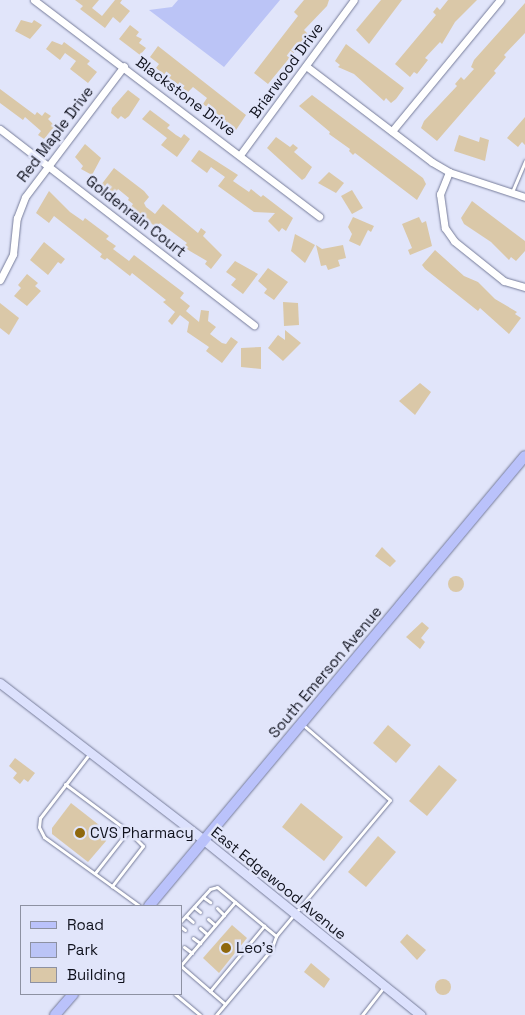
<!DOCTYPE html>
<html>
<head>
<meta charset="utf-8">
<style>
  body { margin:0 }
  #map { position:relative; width:525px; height:1015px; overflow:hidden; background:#e1e5fa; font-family:"Space Grotesk",sans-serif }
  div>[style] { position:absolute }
  .green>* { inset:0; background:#bbc4f6 }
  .building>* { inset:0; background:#dac8a8 }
  .round { border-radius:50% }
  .roads { filter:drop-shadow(0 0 1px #767c9a) drop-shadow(0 0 1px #767c9a) }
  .service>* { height:3px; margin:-1.5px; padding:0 1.5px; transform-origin:1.5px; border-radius:1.5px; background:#fff }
  .minor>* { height:7px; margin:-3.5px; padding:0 3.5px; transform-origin:3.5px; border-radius:3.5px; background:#fff }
  .secondary>* { height:9px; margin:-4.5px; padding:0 4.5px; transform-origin:4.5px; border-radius:4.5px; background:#dce1fd }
  .primary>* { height:10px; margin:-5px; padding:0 5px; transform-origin:5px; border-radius:5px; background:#bac2fb }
  .dots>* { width:14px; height:14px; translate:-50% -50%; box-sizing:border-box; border:2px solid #e1e5fa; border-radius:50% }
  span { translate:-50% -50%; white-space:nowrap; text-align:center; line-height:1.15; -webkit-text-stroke:5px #e1e5fa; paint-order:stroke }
  .street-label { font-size:15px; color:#10121d }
  .poi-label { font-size:15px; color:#10121d }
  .left { translate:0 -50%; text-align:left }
  .legend { position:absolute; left:20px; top:905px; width:162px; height:90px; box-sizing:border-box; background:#e1e5fa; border:1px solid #8d91a2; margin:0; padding:6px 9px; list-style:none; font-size:15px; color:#10121d }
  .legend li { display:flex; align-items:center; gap:10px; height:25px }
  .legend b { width:25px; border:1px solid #8d91a2 }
</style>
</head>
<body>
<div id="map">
  <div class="green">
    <i style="clip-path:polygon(178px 0,280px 0,224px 67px,149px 10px,172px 7px)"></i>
  </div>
  <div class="building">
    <i style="clip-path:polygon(75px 0,99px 0,92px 8px,102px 16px,115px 0,122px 0,120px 3px,130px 11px,120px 23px,113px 17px,105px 28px,80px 9px,83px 6px)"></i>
    <i style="clip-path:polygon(304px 0,329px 0,327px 6px,304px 30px,308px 34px,305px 39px,268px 84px,254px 73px,298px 16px,294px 12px)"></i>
    <i style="clip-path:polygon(381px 0,402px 0,369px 44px,356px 30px)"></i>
    <i style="clip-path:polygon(448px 0,477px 0,455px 22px,442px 44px,440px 42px,425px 58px,428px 60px,417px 74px,414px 72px,410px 77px,395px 64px,436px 15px,433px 12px,437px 7px,440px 10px)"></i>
    <i style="clip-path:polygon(525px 3px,525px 33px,504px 55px,506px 57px,494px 71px,496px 73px,437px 141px,421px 128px,424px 121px,457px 86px,455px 84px,461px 77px,464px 80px,474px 69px,471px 67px,474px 60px)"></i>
    <i style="clip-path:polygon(21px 20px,32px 23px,34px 20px,42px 25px,30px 39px,15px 31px)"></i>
    <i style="clip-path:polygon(130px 25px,139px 32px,136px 36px,142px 39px,139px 43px,146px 48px,140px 55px,119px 39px)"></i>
    <i style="clip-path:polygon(52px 41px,62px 45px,64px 42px,90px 61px,87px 64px,97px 72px,88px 83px,70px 69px,76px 61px,65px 53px,60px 60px,46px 49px)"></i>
    <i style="clip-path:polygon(346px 44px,404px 88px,396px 99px,391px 103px,386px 98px,384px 101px,354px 74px,338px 67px,340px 65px,335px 61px)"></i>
    <i style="clip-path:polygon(158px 46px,246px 115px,236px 130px,203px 104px,207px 98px,193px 87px,187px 93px,156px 68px,159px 64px,150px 57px)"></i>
    <i style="clip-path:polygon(0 89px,35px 115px,37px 112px,42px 116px,45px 112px,51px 116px,48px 119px,55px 126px,44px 139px,38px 135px,41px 131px,25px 117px,23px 120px,0 103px)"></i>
    <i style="clip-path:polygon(128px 90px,140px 99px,129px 116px,125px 119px,121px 116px,118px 119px,111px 113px,112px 108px)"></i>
    <i style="clip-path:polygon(312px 95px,423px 178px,426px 184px,417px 200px,355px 153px,353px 155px,349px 151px,350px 149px,329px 134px,330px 132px,299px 106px)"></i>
    <i style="clip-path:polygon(150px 110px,170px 125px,167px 128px,176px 135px,181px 138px,184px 134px,190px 139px,177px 157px,161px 145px,167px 138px,142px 119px)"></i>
    <i style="clip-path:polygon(525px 117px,525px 145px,522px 142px,518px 147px,507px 138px)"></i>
    <i style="clip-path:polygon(459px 135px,479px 142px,480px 137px,489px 140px,485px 161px,454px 151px)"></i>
    <i style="clip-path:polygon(276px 137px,290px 147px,293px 144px,298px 148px,294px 152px,312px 167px,305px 178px,302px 180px,267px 148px)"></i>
    <i style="clip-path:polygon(85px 144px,101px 158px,92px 175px,81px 169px,83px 166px,75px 157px)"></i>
    <i style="clip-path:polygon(199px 150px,238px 175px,233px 181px,249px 192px,251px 189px,261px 197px,263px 195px,293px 218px,286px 231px,282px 228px,279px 232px,268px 221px,275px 213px,254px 212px,218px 186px,225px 177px,211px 167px,207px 173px,191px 161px)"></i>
    <i style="clip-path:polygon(114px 168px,144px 191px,149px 197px,144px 203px,146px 207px,155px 214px,163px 204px,198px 233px,201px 228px,206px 232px,203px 236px,222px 255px,211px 269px,205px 264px,207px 261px,183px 247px,187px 243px,160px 223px,157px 228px,131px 207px,133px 204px,128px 200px,129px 198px,118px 189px,115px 194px,101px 185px)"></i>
    <i style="clip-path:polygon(329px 172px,344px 183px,336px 193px,318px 183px)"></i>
    <i style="clip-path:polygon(352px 190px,363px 208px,352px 214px,341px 196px)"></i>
    <i style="clip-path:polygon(49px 191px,70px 212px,83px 221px,85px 218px,109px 236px,106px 239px,116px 246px,113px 249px,129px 261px,134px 255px,184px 293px,180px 298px,190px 306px,186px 311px,199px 322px,201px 310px,209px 311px,208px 321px,216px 327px,210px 334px,222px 343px,226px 344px,231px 337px,238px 342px,222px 363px,206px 351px,209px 347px,187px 332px,189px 322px,180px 315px,172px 325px,168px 321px,175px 312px,163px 302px,166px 300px,132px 273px,130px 276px,107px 258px,105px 260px,100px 257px,102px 254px,54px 216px,49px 223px,36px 213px)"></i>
    <i style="clip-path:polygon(472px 201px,525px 241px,525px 251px,516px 261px,511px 257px,509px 260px,491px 242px,464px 224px,461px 218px)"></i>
    <i style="clip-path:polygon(353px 217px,374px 226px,371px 232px,368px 230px,360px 246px,349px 241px,352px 234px,348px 227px)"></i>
    <i style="clip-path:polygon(419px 217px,422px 223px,426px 221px,432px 246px,410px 255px,408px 250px,412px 248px,402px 224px)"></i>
    <i style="clip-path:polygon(295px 234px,315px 245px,305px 263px,291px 251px)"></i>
    <i style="clip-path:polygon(44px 242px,65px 259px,61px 264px,58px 262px,48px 275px,30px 260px)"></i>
    <i style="clip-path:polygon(316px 245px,322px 249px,343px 245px,346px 258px,338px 260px,340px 266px,328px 270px,326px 265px,321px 266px)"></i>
    <i style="clip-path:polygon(435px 250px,464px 276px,478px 282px,495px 299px,517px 312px,515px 314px,521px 318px,509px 334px,480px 308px,478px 311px,425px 269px,422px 265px)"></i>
    <i style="clip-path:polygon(235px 261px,258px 274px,243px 294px,231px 285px,236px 279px,226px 272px)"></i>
    <i style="clip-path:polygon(268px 268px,288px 282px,274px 300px,264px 293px,267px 289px,258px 281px)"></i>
    <i style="clip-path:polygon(27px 274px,38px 283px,35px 286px,41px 291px,27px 306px,14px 296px,21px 288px,18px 285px)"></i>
    <i style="clip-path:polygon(283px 302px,298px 303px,299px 325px,284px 326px)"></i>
    <i style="clip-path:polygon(0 303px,19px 318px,9px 335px,0 328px)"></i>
    <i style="clip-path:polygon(285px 330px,301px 343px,283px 361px,268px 348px,278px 335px,285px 340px)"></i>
    <i style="clip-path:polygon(261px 347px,261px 369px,241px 367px,241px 348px)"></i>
    <i style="clip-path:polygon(420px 383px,431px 392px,415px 415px,399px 401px)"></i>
    <i style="clip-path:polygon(382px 547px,396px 561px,390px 567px,375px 556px)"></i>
    <i class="round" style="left:448px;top:576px;width:16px;height:16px"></i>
    <i style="clip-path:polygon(422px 622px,429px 628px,421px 638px,425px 642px,420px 649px,406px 637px)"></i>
    <i style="clip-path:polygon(388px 725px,411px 745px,396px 763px,373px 743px)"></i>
    <i style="clip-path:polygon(15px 758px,35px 773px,28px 782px,24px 779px,20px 784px,13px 778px,17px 773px,9px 766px)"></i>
    <i style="clip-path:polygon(439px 765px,457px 780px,427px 816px,409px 801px)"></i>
    <i style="clip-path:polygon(71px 803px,108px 832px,106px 841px,88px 862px,52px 834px,52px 828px)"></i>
    <i style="clip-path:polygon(301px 803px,343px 837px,324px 861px,282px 827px)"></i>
    <i style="clip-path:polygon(378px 836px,396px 852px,366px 887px,348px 872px)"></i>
    <i style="clip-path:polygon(232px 925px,247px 938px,219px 973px,203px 958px)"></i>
    <i style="clip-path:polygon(407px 934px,426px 950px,417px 960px,400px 942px)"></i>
    <i style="clip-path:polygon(311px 963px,330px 979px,324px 988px,304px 972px)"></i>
    <i class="round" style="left:435px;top:979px;width:16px;height:16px"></i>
  </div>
  <div class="roads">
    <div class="service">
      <i style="left:512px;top:192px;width:34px;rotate:-67deg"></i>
      <i style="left:90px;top:753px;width:82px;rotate:127.6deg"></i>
      <i style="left:40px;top:818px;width:9px;rotate:96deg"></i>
      <i style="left:39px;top:827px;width:11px;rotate:63deg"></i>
      <i style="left:44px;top:837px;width:84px;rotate:35.8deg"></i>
      <i style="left:65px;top:784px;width:79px;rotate:36.7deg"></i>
      <i style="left:95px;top:873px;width:53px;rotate:-51.8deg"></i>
      <i style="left:128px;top:831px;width:21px;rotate:45deg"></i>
      <i style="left:143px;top:846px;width:51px;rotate:127.8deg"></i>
      <i style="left:112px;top:886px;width:34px;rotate:36deg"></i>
      <i style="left:203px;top:897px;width:9px;rotate:36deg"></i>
      <i style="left:194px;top:907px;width:8px;rotate:40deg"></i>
      <i style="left:217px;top:908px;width:10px;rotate:45deg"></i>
      <i style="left:186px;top:916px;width:9px;rotate:41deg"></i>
      <i style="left:208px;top:919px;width:9px;rotate:41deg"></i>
      <i style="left:181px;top:921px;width:43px;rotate:-47.8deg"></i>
      <i style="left:210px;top:889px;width:7px;rotate:-16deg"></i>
      <i style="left:217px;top:887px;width:77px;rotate:39.7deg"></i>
      <i style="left:181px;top:927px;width:5px;rotate:37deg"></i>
      <i style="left:200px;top:928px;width:9px;rotate:41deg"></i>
      <i style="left:193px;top:938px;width:9px;rotate:36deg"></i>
      <i style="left:184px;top:947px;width:10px;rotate:37deg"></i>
      <i style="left:181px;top:965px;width:83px;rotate:-49.4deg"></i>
      <i style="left:181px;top:966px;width:58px;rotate:40.8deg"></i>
      <i style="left:210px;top:991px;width:85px;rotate:-50.3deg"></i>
      <i style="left:175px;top:994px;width:33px;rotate:40deg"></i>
      <i style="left:216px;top:1015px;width:85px;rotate:-49.8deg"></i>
      <i style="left:271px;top:950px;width:15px;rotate:-70deg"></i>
      <i style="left:276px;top:936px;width:177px;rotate:-50deg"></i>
      <i style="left:390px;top:800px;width:116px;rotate:-139.2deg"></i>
      <i style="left:362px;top:1015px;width:36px;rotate:-52deg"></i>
    </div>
    <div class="minor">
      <i style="left:34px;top:0;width:358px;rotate:37.2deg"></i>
      <i style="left:306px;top:66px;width:158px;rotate:37.3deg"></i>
      <i style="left:432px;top:162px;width:20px;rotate:30deg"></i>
      <i style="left:449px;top:172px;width:80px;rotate:18.2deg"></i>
      <i style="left:0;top:129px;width:321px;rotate:37.7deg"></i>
      <i style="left:392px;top:131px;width:170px;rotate:-50.5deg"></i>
      <i style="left:240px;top:155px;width:192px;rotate:-53.7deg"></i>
      <i style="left:449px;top:172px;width:24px;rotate:112deg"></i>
      <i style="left:440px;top:194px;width:34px;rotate:82deg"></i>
      <i style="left:445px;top:228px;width:16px;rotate:55deg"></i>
      <i style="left:454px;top:241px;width:64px;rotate:38.7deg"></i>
      <i style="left:504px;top:281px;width:22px;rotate:16deg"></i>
      <i style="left:0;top:280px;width:29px;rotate:-63deg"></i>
      <i style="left:13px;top:254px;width:36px;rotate:-84deg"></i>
      <i style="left:17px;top:218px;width:22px;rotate:-69deg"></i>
      <i style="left:25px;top:197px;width:164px;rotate:-52.9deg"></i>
    </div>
    <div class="secondary">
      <i style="left:0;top:683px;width:259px;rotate:37.6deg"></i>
      <i style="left:205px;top:841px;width:277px;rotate:38.9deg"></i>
    </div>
    <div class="primary">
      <i style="left:149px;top:906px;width:586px;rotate:-50.12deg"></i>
      <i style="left:55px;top:1015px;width:28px;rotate:-49deg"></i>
    </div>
  </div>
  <div class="dots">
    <i style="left:80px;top:833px;background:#8f680d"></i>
    <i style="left:226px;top:948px;background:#8f680d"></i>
  </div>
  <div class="street-label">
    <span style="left:286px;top:70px;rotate:-54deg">Briarwood Drive</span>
    <span style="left:186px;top:96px;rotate:37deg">Blackstone Drive</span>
    <span style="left:55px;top:134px;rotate:-53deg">Red Maple Drive</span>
    <span style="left:136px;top:216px;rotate:38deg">Goldenrain Court</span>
    <span style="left:325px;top:672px;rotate:-50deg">South Emerson Avenue</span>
    <span style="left:279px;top:883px;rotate:39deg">East Edgewood Avenue</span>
  </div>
  <div class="poi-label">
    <span class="left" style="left:90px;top:833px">CVS Pharmacy</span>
    <span class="left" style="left:236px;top:948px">Leo's</span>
  </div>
  <ul class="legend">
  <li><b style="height:6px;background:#bac2fb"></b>Road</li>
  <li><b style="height:14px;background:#bbc4f6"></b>Park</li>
  <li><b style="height:14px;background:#dac8a8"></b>Building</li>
  </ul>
</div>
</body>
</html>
